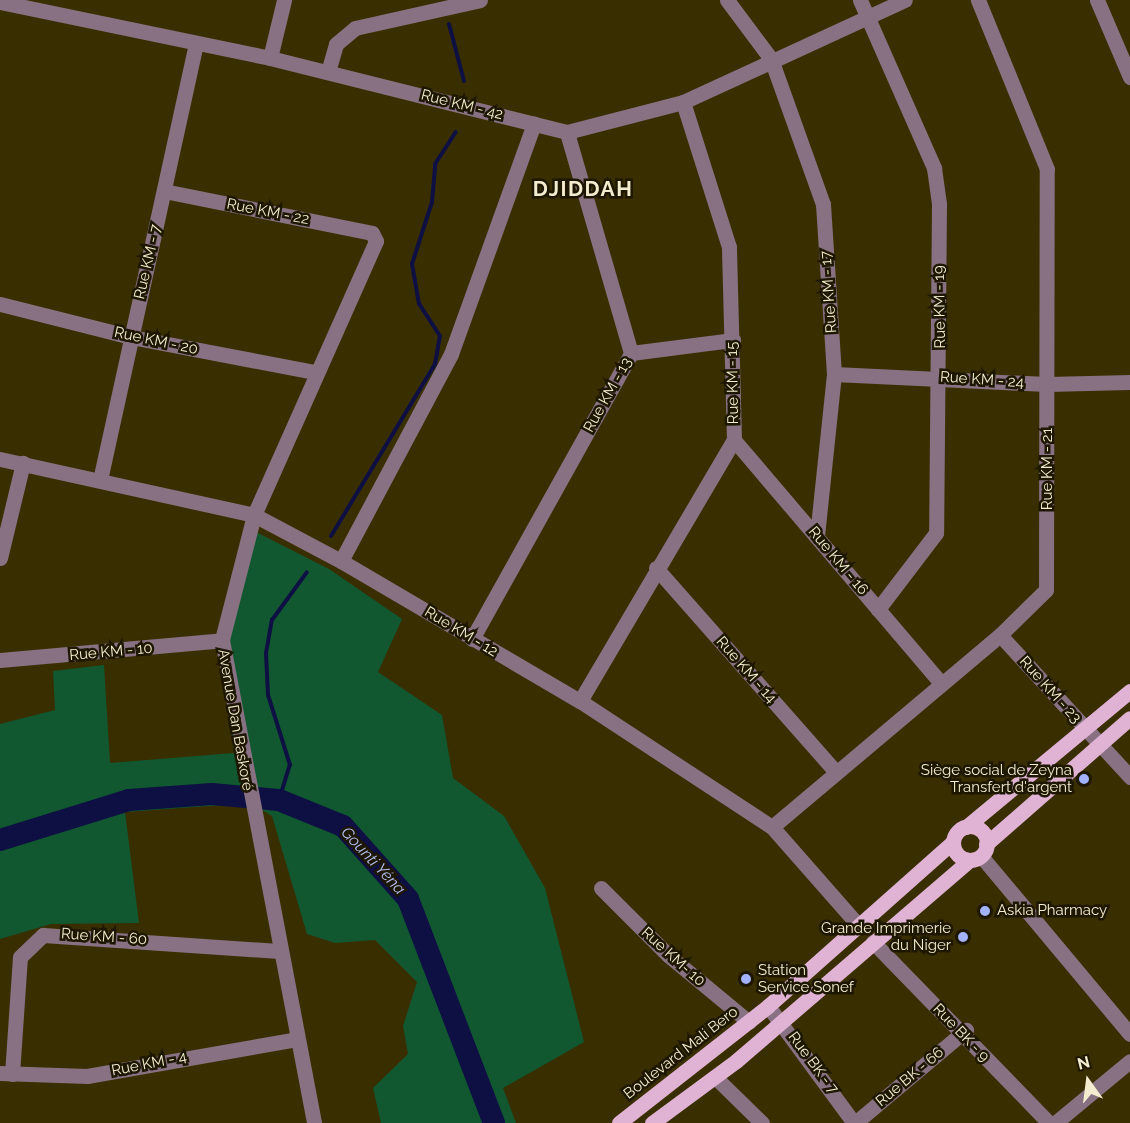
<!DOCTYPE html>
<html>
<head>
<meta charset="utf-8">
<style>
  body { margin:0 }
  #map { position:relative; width:1130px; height:1123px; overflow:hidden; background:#392e00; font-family:Raleway,sans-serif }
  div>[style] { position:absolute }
  .green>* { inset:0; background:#115831 }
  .stream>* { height:4px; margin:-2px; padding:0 2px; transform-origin:2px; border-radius:2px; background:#0e0f42 }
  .river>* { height:22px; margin:-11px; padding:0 11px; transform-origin:11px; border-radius:11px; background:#0e0f42 }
  .minor>* { height:15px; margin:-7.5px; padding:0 7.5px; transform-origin:7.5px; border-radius:7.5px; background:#877182 }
  .major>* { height:15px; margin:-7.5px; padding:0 7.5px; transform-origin:7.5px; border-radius:7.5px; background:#e0b3d5 }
  .major>.ring { margin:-7.5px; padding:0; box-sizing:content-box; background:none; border:15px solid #e0b3d5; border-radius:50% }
  .dots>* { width:16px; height:16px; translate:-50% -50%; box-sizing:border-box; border:3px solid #1d1601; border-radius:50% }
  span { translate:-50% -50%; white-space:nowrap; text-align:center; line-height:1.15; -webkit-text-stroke:5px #1d1601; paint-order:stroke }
  .street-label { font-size:15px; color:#f4ecce }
  .poi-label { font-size:15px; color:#f4ecce }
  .right { translate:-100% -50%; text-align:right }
  .left { translate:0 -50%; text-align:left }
  .water-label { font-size:16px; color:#b3bff2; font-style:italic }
  .district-label { font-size:21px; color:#f4ecce; font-weight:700; letter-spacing:1.5px }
  .north { position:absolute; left:1058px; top:1051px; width:60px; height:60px; -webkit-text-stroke:4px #1d1601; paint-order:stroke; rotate:346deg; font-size:16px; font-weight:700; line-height:24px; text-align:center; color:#f4ecce }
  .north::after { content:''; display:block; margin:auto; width:21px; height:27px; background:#f4ecce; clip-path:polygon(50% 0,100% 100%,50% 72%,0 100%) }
</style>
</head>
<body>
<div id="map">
  <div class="green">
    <i style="clip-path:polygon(256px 532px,329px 569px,402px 619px,378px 672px,442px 715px,453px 778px,504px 816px,545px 888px,584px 1042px,503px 1088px,516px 1123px,381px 1123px,373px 1088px,408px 1054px,403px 1026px,417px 982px,375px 940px,335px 943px,307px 934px,272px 816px,250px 803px,125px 812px,139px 923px,51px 924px,0 939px,0 724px,55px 710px,53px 671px,104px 665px,110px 763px,234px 753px,220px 653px)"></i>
  </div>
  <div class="stream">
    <i style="left:449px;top:24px;width:59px;rotate:75.3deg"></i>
    <i style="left:331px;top:536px;width:201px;rotate:-58.8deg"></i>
    <i style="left:435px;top:364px;width:28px;rotate:-80deg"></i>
    <i style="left:440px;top:336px;width:38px;rotate:-123deg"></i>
    <i style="left:419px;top:304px;width:41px;rotate:-99.9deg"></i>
    <i style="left:412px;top:264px;width:65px;rotate:-72.1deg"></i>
    <i style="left:432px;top:202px;width:38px;rotate:-85deg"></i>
    <i style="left:435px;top:164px;width:38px;rotate:-57deg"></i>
    <i style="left:279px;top:800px;width:37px;rotate:-73deg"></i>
    <i style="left:290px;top:765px;width:73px;rotate:-107.4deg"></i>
    <i style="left:268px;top:695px;width:42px;rotate:-92.7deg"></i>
    <i style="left:266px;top:653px;width:34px;rotate:-80deg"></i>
    <i style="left:272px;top:620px;width:59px;rotate:-53.9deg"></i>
  </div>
  <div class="river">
    <i style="left:0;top:840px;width:135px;rotate:-17.2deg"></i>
    <i style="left:129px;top:800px;width:83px;rotate:-4.1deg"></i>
    <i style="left:212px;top:794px;width:67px;rotate:5.1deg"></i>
    <i style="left:279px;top:800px;width:69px;rotate:22.1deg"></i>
    <i style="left:343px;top:826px;width:98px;rotate:48.3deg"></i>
    <i style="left:408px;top:899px;width:240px;rotate:69deg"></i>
  </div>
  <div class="minor">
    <i style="left:727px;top:0;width:74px;rotate:53.3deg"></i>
    <i style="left:771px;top:59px;width:154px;rotate:70.3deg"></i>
    <i style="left:823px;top:204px;width:170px;rotate:86.3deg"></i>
    <i style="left:834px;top:374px;width:162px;rotate:96deg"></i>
    <i style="left:860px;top:0;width:184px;rotate:66.2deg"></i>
    <i style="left:934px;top:168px;width:36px;rotate:82deg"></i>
    <i style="left:939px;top:204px;width:329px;rotate:90.5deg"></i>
    <i style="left:936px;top:533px;width:96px;rotate:127.3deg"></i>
    <i style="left:1097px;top:0;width:84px;rotate:66.8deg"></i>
    <i style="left:0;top:2px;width:276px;rotate:11.7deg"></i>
    <i style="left:270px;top:58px;width:306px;rotate:14deg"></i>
    <i style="left:567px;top:132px;width:120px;rotate:-14.5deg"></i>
    <i style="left:683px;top:102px;width:244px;rotate:-24.7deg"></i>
    <i style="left:270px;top:58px;width:60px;rotate:-76.4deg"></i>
    <i style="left:328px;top:72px;width:29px;rotate:-74deg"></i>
    <i style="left:336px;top:44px;width:25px;rotate:-40deg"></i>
    <i style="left:355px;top:28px;width:128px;rotate:-12.6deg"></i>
    <i style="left:164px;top:191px;width:212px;rotate:11.4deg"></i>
    <i style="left:372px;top:233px;width:9px;rotate:63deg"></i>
    <i style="left:376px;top:241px;width:300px;rotate:114deg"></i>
    <i style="left:254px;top:515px;width:129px;rotate:104.4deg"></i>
    <i style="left:222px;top:640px;width:492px;rotate:79.2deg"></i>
    <i style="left:0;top:304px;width:135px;rotate:14.1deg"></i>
    <i style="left:131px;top:337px;width:186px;rotate:10.8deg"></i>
    <i style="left:631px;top:353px;width:103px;rotate:-7.3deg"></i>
    <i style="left:834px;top:374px;width:213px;rotate:2.7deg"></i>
    <i style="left:1047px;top:384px;width:83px;rotate:-1.4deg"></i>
    <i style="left:734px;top:440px;width:319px;rotate:49.6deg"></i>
    <i style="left:0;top:459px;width:260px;rotate:12.4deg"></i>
    <i style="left:254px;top:515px;width:98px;rotate:27.9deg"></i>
    <i style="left:341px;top:561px;width:277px;rotate:30.4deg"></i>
    <i style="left:580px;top:701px;width:230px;rotate:33.3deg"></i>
    <i style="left:772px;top:827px;width:132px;rotate:48.7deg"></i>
    <i style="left:100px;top:480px;width:446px;rotate:-77.6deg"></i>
    <i style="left:0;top:558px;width:98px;rotate:-76.4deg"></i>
    <i style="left:341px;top:561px;width:234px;rotate:-62deg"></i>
    <i style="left:451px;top:354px;width:245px;rotate:-70.2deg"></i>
    <i style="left:656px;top:568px;width:272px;rotate:48.6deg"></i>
    <i style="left:1000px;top:635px;width:193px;rotate:47.5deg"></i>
    <i style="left:472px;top:639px;width:327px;rotate:-60.9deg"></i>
    <i style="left:631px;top:353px;width:230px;rotate:-106.2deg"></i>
    <i style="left:0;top:660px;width:223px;rotate:-5.1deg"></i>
    <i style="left:580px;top:701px;width:303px;rotate:-59.5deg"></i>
    <i style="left:734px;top:440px;width:193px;rotate:-91.5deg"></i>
    <i style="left:729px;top:247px;width:152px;rotate:-107.6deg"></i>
    <i style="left:772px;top:827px;width:298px;rotate:-40.1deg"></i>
    <i style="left:1000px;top:635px;width:64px;rotate:-44.4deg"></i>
    <i style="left:1046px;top:590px;width:421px;rotate:-89.9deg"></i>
    <i style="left:1047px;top:169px;width:183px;rotate:-112.2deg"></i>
    <i style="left:981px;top:856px;width:232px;rotate:50.1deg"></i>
    <i style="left:601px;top:888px;width:95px;rotate:45deg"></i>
    <i style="left:668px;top:955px;width:105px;rotate:39.6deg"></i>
    <i style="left:873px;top:942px;width:252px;rotate:45.8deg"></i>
    <i style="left:768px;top:1006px;width:145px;rotate:53.7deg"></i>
    <i style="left:0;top:1073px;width:87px;rotate:2deg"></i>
    <i style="left:87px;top:1076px;width:213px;rotate:-10deg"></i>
    <i style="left:12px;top:1074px;width:117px;rotate:-86.1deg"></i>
    <i style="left:20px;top:957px;width:32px;rotate:-44deg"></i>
    <i style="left:43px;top:935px;width:236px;rotate:3.9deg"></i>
    <i style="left:715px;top:1077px;width:66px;rotate:44.4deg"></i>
    <i style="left:855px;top:1123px;width:145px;rotate:-40deg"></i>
    <i style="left:1055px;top:1123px;width:97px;rotate:-39.6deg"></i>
  </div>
  <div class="major">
    <i class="ring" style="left:953px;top:826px;width:19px;height:19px"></i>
    <i style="left:966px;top:827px;width:213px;rotate:-39.7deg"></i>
    <i style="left:986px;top:844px;width:191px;rotate:-41.2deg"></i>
    <i style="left:619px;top:1123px;width:189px;rotate:-38.1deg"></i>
    <i style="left:768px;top:1006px;width:247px;rotate:-41.6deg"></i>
    <i style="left:652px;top:1123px;width:104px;rotate:-36.4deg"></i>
    <i style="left:736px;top:1061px;width:308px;rotate:-40.7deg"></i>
  </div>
  <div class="dots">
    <i style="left:1084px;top:779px;background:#a2b2fd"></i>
    <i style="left:985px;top:911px;background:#a2b2fd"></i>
    <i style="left:963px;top:937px;background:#a2b2fd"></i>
    <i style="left:746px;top:979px;background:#a2b2fd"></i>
  </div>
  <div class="street-label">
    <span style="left:462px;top:105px;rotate:14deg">Rue KM - 42</span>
    <span style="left:268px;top:212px;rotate:11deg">Rue KM - 22</span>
    <span style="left:148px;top:262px;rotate:-77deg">Rue KM - 7</span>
    <span style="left:829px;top:292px;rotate:-94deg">Rue KM - 17</span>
    <span style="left:940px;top:307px;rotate:-91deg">Rue KM - 19</span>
    <span style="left:156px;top:341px;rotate:12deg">Rue KM - 20</span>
    <span style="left:982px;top:380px;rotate:4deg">Rue KM - 24</span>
    <span style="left:733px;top:383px;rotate:-91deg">Rue KM - 15</span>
    <span style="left:608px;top:395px;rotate:-61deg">Rue KM - 13</span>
    <span style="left:1048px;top:469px;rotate:-90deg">Rue KM - 21</span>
    <span style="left:838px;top:561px;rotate:50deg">Rue KM - 16</span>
    <span style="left:461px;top:632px;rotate:31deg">Rue KM - 12</span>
    <span style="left:111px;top:652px;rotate:-5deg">Rue KM - 10</span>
    <span style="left:746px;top:670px;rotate:49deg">Rue KM - 14</span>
    <span style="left:1050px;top:690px;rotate:48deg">Rue KM - 23</span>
    <span style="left:235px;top:720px;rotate:80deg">Avenue Dan Baskoré</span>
    <span style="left:104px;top:937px;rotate:4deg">Rue KM - 60</span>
    <span style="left:673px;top:957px;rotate:42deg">Rue KM- 10</span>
    <span style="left:961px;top:1033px;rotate:46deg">Rue BK - 9</span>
    <span style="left:681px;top:1053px;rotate:-38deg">Boulevard Mali Bero</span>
    <span style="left:813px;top:1063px;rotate:53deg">Rue BK - 7</span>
    <span style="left:149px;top:1064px;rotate:-11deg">Rue KM - 4</span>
    <span style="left:910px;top:1077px;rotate:-40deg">Rue BK - 66</span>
  </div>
  <div class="poi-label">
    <span class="right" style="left:1072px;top:779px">Siège social de Zeyna<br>Transfert d'argent</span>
    <span class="left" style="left:997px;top:911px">Askia Pharmacy</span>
    <span class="right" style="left:951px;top:937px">Grande Imprimerie<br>du Niger</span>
    <span class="left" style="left:758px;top:979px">Station<br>Service Sonef</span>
  </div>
  <div class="water-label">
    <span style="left:373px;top:861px;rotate:47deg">Gounti Yéna</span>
  </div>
  <div class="district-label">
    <span style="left:583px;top:189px">DJIDDAH</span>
  </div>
  <div class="north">N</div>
</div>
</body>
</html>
